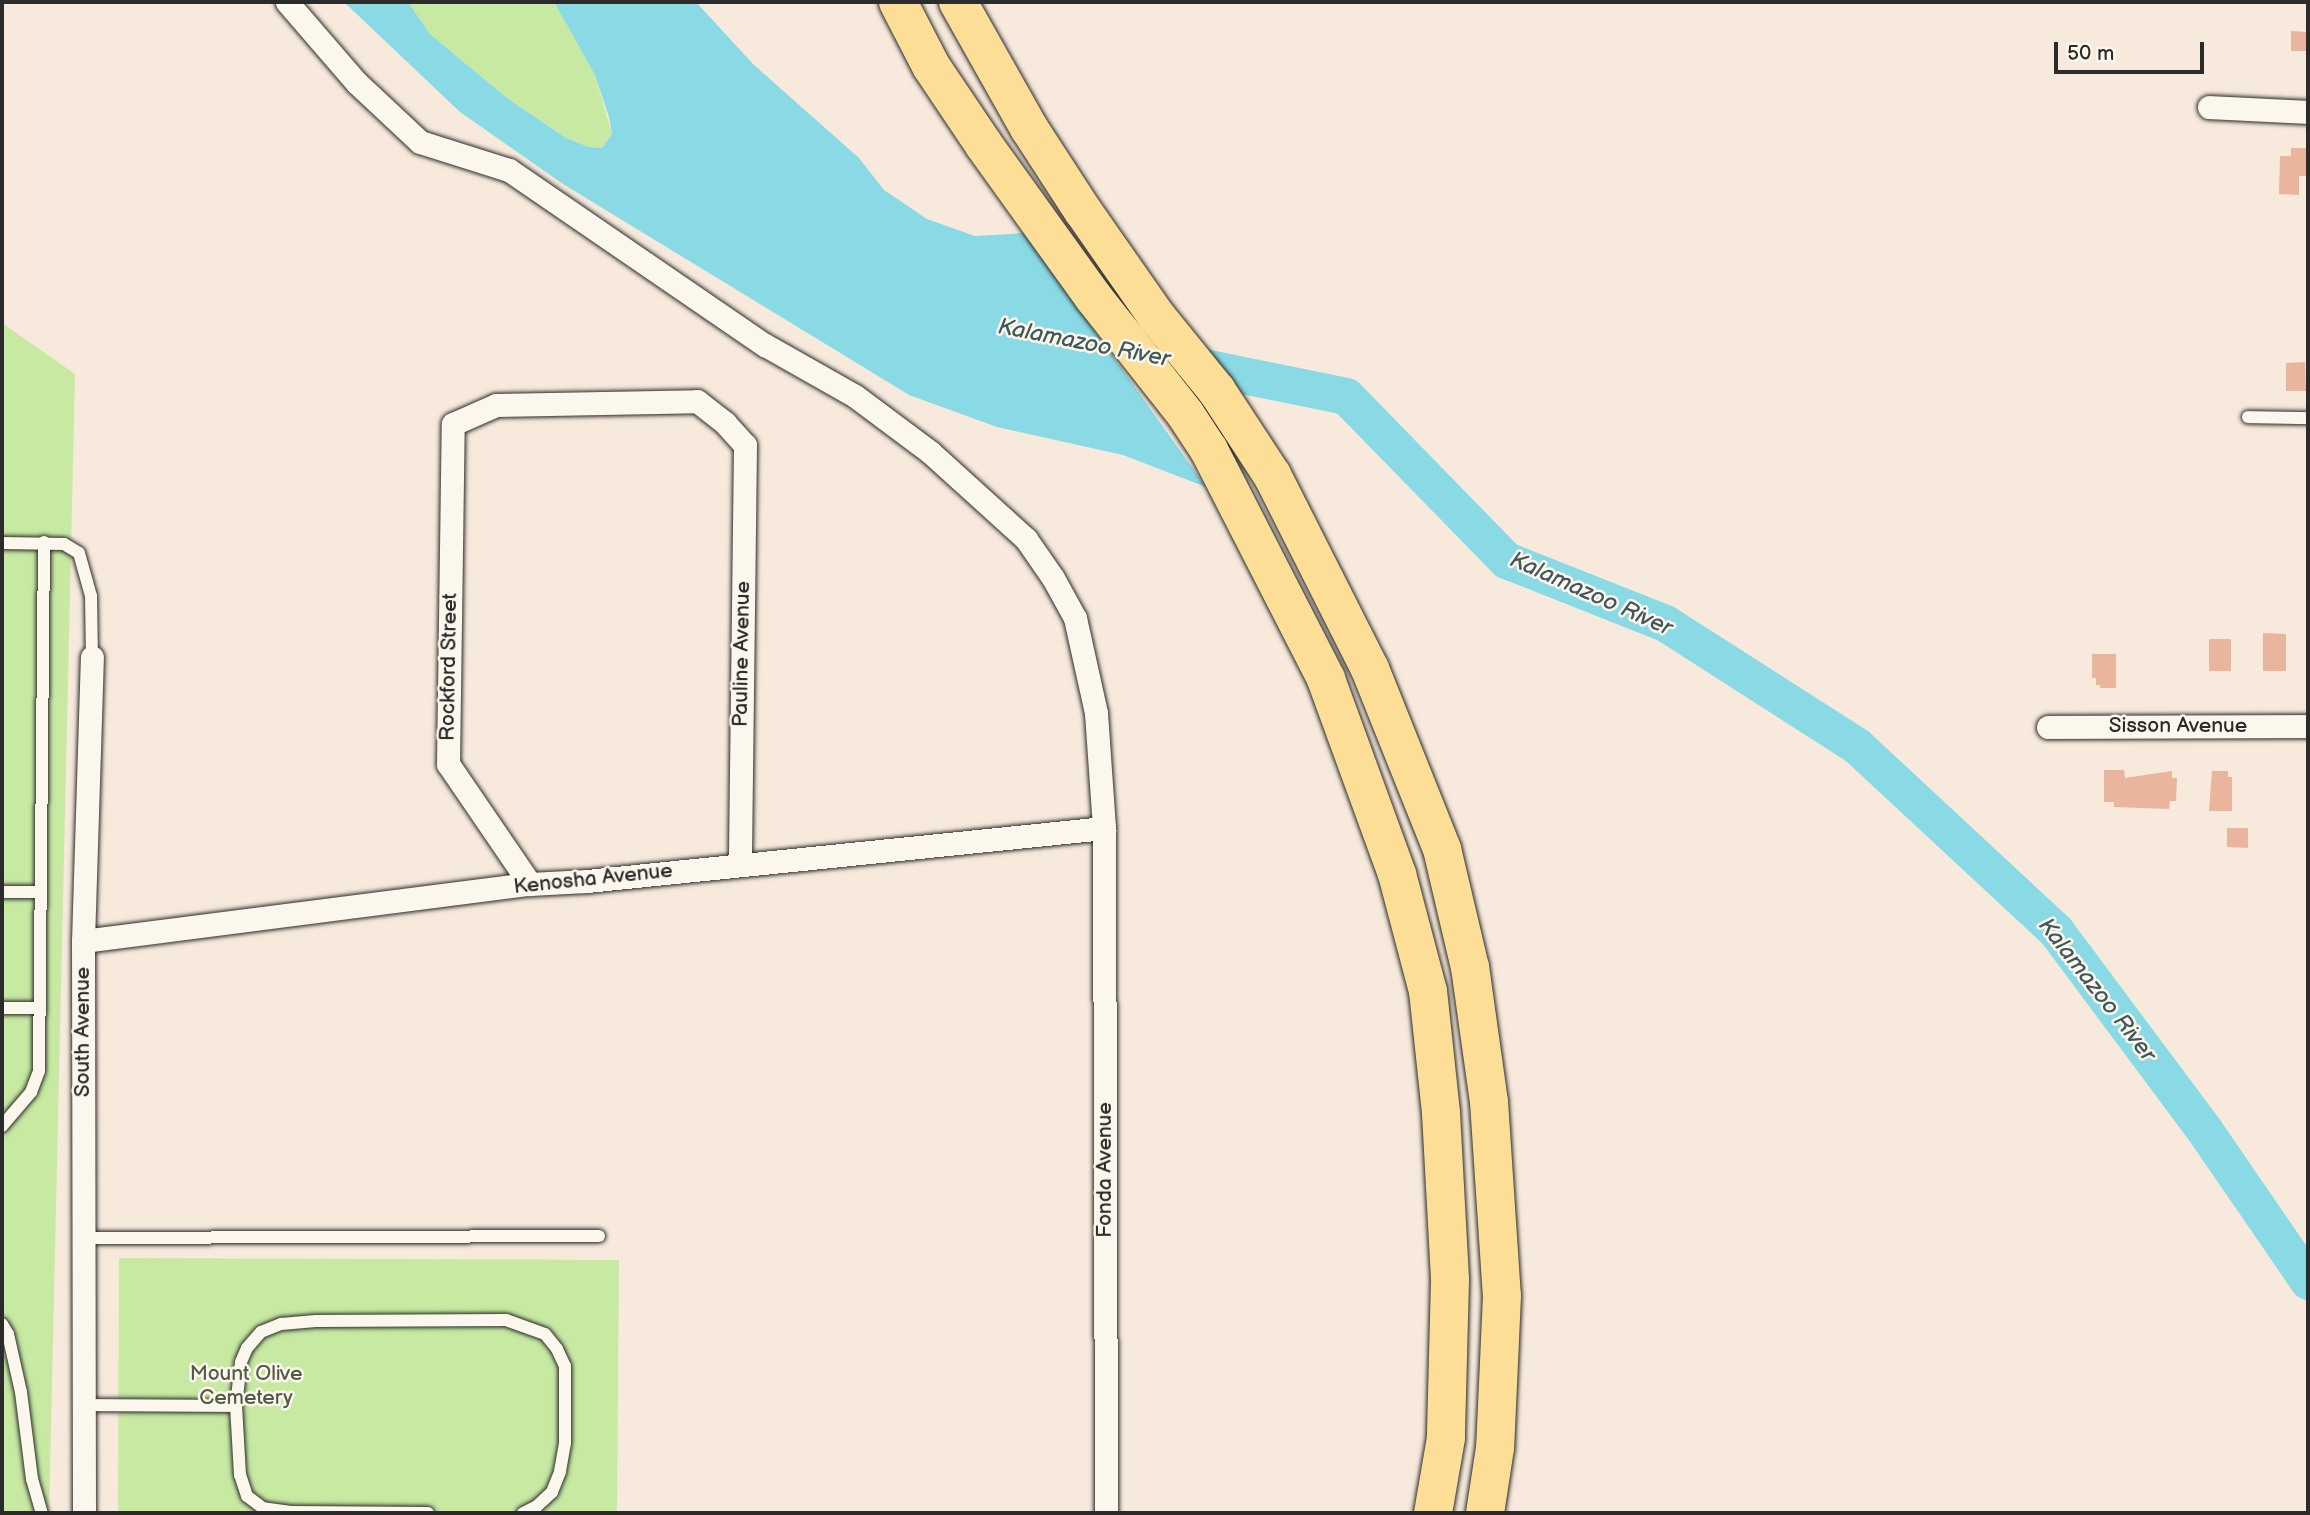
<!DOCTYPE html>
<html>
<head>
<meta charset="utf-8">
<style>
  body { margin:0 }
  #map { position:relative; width:2310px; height:1515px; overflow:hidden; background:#f7eadc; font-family:"Balsamiq Sans",sans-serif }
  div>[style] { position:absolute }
  .green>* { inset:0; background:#c7e9a2 }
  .water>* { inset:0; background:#8adae5 }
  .river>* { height:37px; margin:-18.5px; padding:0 18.5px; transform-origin:18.5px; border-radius:18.5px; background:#8adae5 }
  .building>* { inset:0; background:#e9b59c }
  .roads { filter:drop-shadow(0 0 2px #2b2b2b) drop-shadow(0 0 2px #2b2b2b) }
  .service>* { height:12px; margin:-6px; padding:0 6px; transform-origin:6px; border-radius:6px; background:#fbf7ec }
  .minor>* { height:23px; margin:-11.5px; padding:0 11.5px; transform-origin:11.5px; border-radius:11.5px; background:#fbf7ec }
  .motorway>* { height:38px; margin:-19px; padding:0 19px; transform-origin:19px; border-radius:19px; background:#fdde96 }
  span { translate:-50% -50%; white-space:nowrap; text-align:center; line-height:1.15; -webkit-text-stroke:5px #fbf7ec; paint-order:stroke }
  .street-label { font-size:21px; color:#2b2b2b }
  .park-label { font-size:21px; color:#525a49 }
  .water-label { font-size:23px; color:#43575a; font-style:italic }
  .frame { position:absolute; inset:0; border:4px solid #2b2b2b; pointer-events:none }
  .scale { position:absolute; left:2054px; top:42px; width:150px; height:32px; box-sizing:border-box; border:4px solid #2b2b2b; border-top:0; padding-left:9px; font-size:21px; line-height:24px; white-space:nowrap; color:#2b2b2b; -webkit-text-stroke:5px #fbf7ec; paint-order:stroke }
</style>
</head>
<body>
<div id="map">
  <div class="green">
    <i style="clip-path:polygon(408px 2px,554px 2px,595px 75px,612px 134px,602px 148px,589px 147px,566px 138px,507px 98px,430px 34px)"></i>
    <i style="clip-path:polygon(2px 323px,75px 374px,49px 1513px,2px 1513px)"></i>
    <i style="clip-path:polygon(119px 1258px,619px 1260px,617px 1513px,118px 1513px)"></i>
  </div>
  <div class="water">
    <i style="clip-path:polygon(344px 2px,408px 2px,430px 34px,507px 98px,566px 138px,589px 147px,602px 148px,612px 134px,609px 117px,595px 75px,554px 2px,696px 2px,753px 64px,859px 158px,884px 190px,927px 219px,975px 236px,1025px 233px,1206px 487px,1123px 455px,997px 427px,909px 395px,563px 184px,460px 112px)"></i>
  </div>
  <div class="river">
    <i style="left:1179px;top:362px;width:170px;rotate:11.5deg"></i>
    <i style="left:1346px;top:396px;width:229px;rotate:45.7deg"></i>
    <i style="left:1506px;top:560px;width:171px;rotate:21.6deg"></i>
    <i style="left:1665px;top:623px;width:228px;rotate:32.6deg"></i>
    <i style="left:1857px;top:746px;width:272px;rotate:42.9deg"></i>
    <i style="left:2056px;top:931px;width:249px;rotate:53.3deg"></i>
    <i style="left:2205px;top:1131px;width:182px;rotate:55.5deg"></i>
  </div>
  <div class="building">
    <i style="clip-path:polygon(2291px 31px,2308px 32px,2308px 51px,2291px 51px)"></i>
    <i style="clip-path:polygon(2291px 148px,2308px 148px,2308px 176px,2299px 176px,2299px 195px,2279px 194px,2280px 156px,2291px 156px)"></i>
    <i style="clip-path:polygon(2305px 362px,2306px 391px,2286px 391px,2286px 363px)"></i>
    <i style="clip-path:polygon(2263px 633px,2286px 634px,2286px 671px,2263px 671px)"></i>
    <i style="clip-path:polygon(2209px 639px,2231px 639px,2231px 671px,2209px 671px)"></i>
    <i style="clip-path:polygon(2092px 654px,2116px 654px,2116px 688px,2100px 688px,2100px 685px,2096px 685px,2096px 678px,2092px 678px)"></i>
    <i style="clip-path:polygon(2104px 770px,2124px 770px,2125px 778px,2172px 771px,2172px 778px,2177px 778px,2176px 801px,2170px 801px,2169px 809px,2114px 807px,2114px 802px,2104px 802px)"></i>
    <i style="clip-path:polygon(2212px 771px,2228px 771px,2228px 777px,2232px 777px,2232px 811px,2209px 811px)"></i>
    <i style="clip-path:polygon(2227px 828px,2248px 828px,2248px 848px,2227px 847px)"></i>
  </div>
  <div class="roads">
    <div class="service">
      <i style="left:2248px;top:417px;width:60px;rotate:1deg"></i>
      <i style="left:2px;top:543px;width:62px;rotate:0.9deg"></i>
      <i style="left:64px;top:544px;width:17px;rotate:31deg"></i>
      <i style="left:79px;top:553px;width:45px;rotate:74.4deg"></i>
      <i style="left:91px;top:596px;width:61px;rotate:89.1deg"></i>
      <i style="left:2px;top:892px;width:38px"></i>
      <i style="left:2px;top:1008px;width:37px"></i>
      <i style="left:2px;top:1126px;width:45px;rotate:-49.5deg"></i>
      <i style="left:31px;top:1092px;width:22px;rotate:-69deg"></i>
      <i style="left:39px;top:1071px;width:529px;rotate:-89.46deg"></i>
      <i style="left:83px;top:1238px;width:516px;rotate:-0.22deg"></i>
      <i style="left:2px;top:1324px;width:12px;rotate:59deg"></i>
      <i style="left:8px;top:1334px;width:59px;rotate:77.4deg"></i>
      <i style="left:21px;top:1392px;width:88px;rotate:82.8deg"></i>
      <i style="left:32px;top:1479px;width:35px;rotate:74deg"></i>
      <i style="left:83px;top:1405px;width:153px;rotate:0.4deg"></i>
      <i style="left:428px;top:1513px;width:137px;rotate:-179.6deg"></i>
      <i style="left:291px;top:1512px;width:28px;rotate:-172deg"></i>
      <i style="left:263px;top:1508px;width:20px;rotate:-143deg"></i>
      <i style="left:247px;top:1496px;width:22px;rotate:-108deg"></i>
      <i style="left:240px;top:1475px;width:69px;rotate:-93.3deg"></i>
      <i style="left:236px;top:1406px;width:44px;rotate:-83.5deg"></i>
      <i style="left:241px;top:1362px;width:15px;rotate:-67deg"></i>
      <i style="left:247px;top:1348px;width:21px;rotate:-49deg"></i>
      <i style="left:261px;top:1332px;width:22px;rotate:-22deg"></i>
      <i style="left:281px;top:1324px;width:35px;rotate:-5deg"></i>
      <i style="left:316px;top:1321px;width:190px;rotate:-0.3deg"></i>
      <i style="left:506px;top:1320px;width:41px;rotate:19.7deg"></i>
      <i style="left:545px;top:1334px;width:19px;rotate:51deg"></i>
      <i style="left:557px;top:1349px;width:19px;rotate:65deg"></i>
      <i style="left:565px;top:1366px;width:77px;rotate:90deg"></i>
      <i style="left:565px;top:1443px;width:29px;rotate:100deg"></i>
      <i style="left:560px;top:1472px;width:22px;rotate:112deg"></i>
      <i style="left:552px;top:1492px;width:21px;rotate:137deg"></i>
      <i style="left:537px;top:1506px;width:16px;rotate:153deg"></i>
    </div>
    <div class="minor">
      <i style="left:287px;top:2px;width:107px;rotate:49.2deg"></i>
      <i style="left:357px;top:83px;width:86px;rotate:43.1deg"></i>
      <i style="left:420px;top:142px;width:93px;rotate:17.5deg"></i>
      <i style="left:509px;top:170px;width:310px;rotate:34.4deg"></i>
      <i style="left:765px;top:345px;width:103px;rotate:29.5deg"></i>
      <i style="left:855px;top:396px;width:94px;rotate:36.7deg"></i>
      <i style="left:930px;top:452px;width:130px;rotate:42.2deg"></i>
      <i style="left:1026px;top:539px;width:47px;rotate:55.3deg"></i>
      <i style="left:1053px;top:578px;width:46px;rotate:61.2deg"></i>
      <i style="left:1075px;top:618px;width:97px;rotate:77.5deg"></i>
      <i style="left:1096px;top:713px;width:115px;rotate:86deg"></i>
      <i style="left:1104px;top:828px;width:685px;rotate:89.83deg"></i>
      <i style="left:2209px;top:107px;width:99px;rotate:2.9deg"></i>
      <i style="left:2048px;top:727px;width:260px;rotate:-0.2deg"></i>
      <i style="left:530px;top:884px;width:145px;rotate:-124.3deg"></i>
      <i style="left:448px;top:764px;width:340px;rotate:-89.2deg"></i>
      <i style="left:453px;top:424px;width:47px;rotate:-23.8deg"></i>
      <i style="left:496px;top:405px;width:201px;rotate:-1.1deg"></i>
      <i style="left:697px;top:401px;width:36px;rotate:38deg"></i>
      <i style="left:725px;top:423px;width:30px;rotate:48deg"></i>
      <i style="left:745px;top:445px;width:418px;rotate:90.7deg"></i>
      <i style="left:83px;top:941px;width:451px;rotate:-7.3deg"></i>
      <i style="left:530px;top:884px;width:57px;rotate:-3deg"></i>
      <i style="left:587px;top:881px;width:520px;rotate:-5.85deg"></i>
      <i style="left:84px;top:1513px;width:572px;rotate:-90.1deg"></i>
      <i style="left:83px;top:941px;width:284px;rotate:-88.2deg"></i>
    </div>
    <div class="motorway">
      <i style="left:898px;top:2px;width:72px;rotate:62.7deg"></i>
      <i style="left:931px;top:66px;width:95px;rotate:56.1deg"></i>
      <i style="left:984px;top:145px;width:188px;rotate:54.3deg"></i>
      <i style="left:1094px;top:298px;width:149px;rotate:51.8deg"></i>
      <i style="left:1186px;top:415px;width:42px;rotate:56.7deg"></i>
      <i style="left:1209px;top:450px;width:257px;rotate:62.9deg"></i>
      <i style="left:1326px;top:679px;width:208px;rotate:70deg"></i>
      <i style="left:1397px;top:874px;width:121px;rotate:75.2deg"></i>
      <i style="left:1428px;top:991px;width:123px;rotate:83.9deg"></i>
      <i style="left:1441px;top:1113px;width:167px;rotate:86.9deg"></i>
      <i style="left:1450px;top:1280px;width:158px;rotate:91.5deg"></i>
      <i style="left:1446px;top:1438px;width:76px;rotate:99.8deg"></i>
      <i style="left:958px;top:2px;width:145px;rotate:60.6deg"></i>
      <i style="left:1029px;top:128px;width:99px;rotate:57deg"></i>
      <i style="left:1083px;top:211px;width:129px;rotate:55.1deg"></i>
      <i style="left:1157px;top:317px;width:95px;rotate:51deg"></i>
      <i style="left:1217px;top:391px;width:100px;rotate:56.8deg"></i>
      <i style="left:1272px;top:475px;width:217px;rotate:63.2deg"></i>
      <i style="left:1370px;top:669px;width:194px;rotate:68.2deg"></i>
      <i style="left:1442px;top:849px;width:121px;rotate:76.7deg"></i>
      <i style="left:1470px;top:967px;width:136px;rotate:82deg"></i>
      <i style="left:1489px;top:1102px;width:194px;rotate:86.2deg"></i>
      <i style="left:1502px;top:1296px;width:152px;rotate:92.6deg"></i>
      <i style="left:1495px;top:1448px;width:66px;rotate:98.7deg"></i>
    </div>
  </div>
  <div class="street-label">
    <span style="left:742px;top:654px;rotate:-89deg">Pauline Avenue</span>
    <span style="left:449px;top:667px;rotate:-89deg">Rockford Street</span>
    <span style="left:2178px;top:726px">Sisson Avenue</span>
    <span style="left:593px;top:879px;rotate:-6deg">Kenosha Avenue</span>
    <span style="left:83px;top:1032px;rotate:-90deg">South Avenue</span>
    <span style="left:1105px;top:1170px;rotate:-90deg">Fonda Avenue</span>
  </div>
  <div class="park-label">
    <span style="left:246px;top:1386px">Mount Olive<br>Cemetery</span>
  </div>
  <div class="water-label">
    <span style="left:1084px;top:343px;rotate:11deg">Kalamazoo River</span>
    <span style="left:1591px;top:594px;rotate:24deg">Kalamazoo River</span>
    <span style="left:2097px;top:990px;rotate:52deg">Kalamazoo River</span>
  </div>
  <div class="frame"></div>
  <div class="scale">50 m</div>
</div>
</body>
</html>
